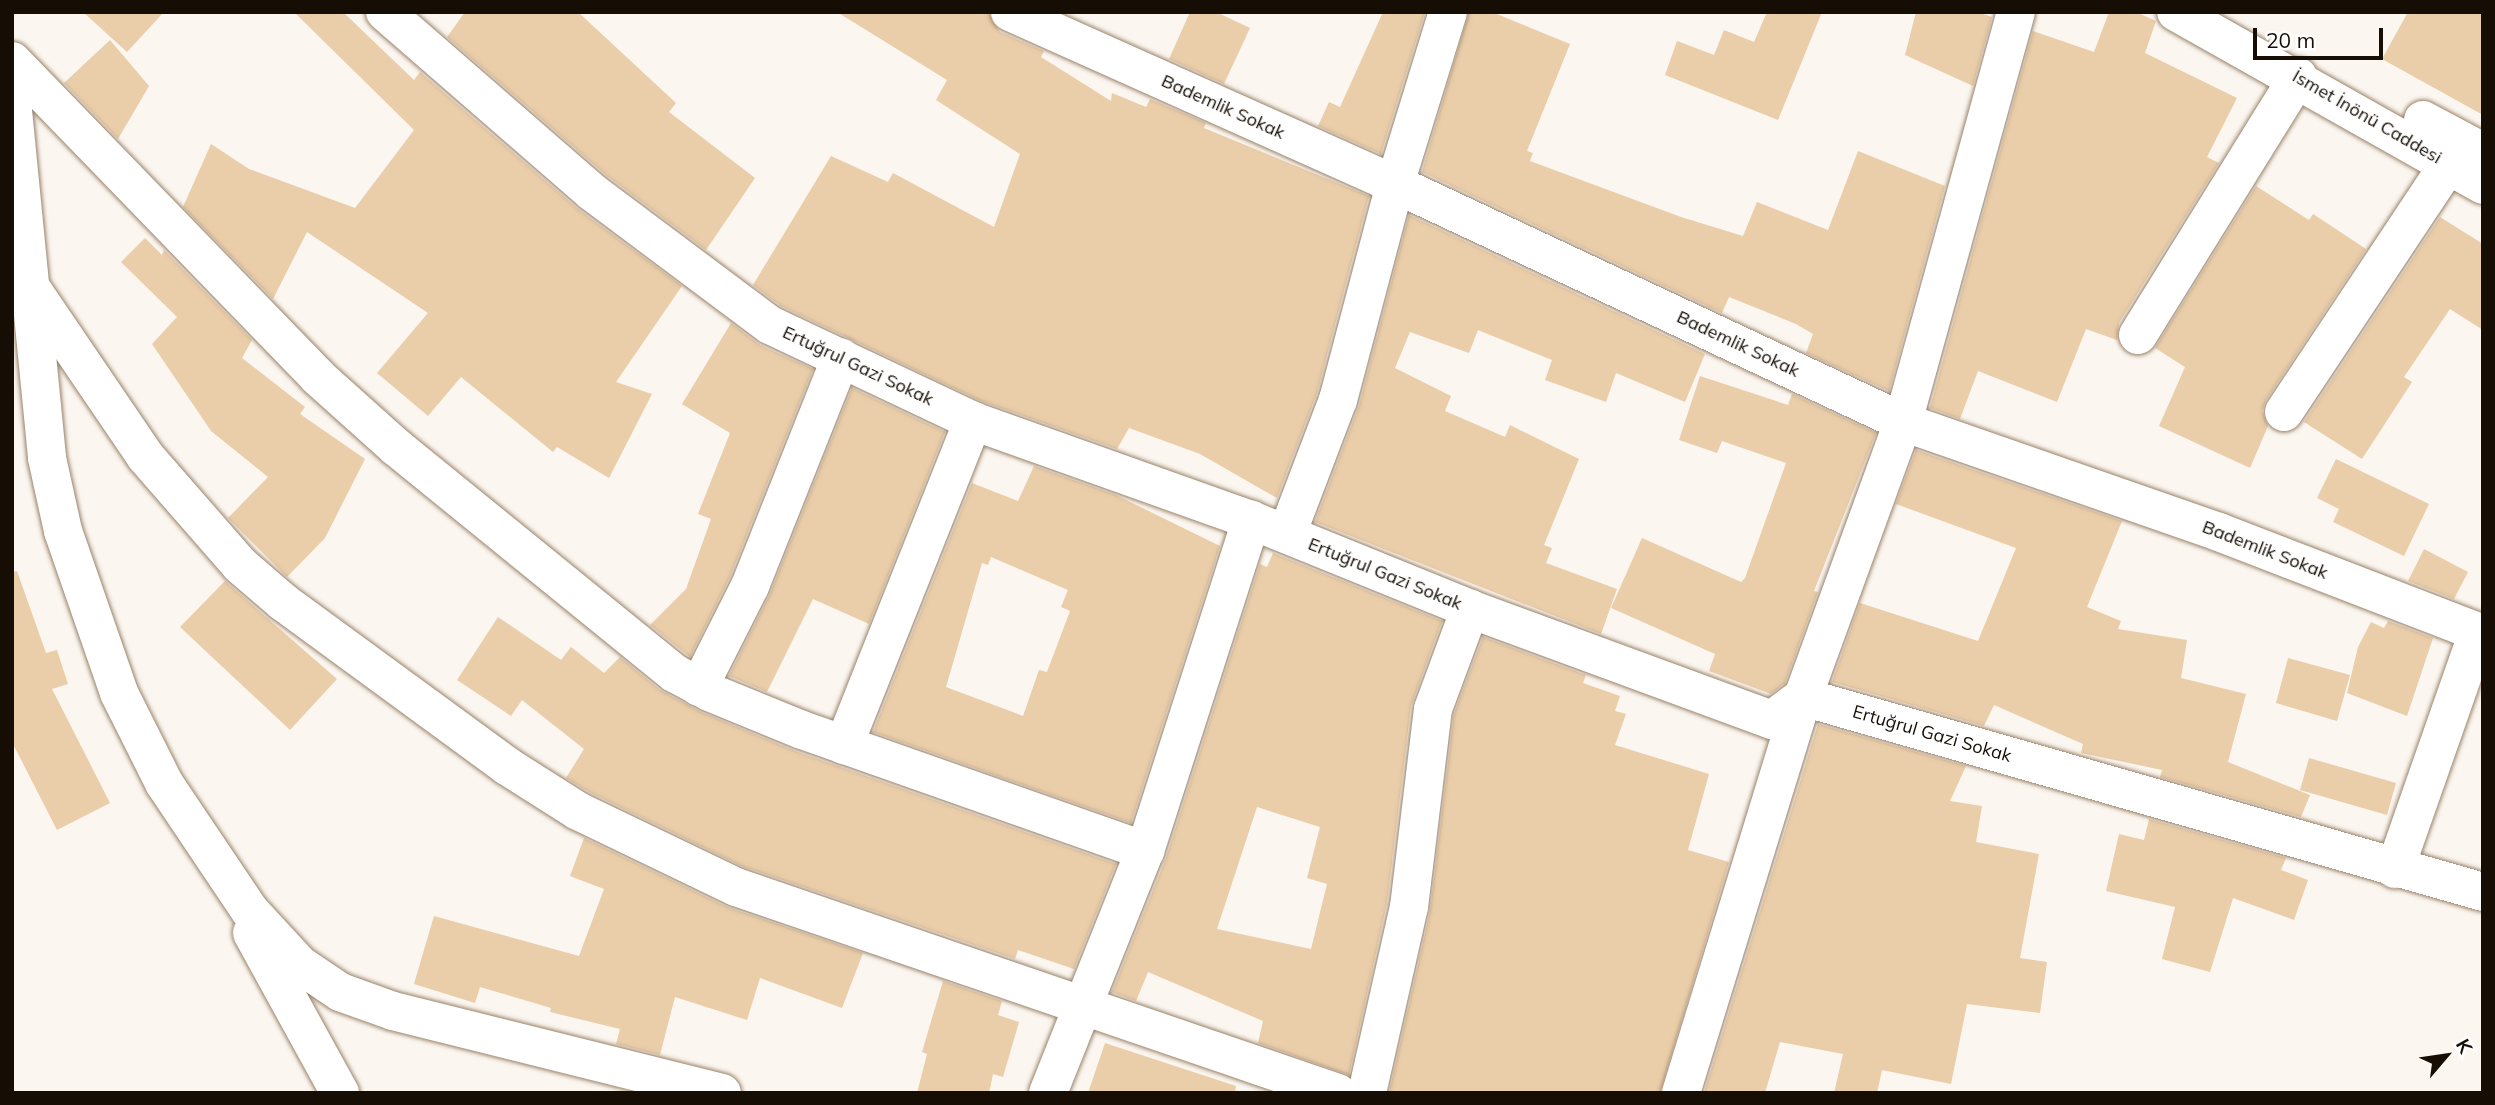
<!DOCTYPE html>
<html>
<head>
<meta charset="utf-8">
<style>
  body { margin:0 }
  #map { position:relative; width:2495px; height:1105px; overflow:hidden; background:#fbf6f0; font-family:Mulish,sans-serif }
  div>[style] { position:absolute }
  .building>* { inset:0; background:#eacda9 }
  .roads { filter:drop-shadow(0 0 2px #9a8268) drop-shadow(0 0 2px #9a8268) }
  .minor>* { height:38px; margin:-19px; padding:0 19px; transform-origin:19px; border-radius:19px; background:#fff }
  span { translate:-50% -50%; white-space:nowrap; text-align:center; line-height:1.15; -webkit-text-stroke:6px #fff; paint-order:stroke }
  .street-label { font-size:18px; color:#160e05 }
  .frame { position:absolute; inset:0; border:14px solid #160e05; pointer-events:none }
  .north { position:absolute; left:2411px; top:1021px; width:70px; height:70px; -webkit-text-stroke:5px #fff; paint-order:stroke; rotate:61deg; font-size:19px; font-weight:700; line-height:28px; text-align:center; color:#160e05 }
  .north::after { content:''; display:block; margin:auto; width:24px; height:32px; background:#160e05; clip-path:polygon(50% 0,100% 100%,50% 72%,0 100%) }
  .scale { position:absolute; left:2253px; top:28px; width:130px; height:32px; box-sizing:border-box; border:4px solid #160e05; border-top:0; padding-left:9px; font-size:21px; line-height:24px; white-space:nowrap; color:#160e05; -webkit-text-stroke:5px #fff; paint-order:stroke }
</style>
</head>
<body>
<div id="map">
  <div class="building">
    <i style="clip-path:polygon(83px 12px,164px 12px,127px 52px)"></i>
    <i style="clip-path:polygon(294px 12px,343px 12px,414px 80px,420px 72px,578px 209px,682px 286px,616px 382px,652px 394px,609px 478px,557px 447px,553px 452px,461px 377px,428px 416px,377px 373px,428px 313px,307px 232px,273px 299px,183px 207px,211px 144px,249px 169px,355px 208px,414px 130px)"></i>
    <i style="clip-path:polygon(465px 12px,578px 12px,676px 103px,669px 112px,755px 178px,706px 250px,606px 175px,447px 37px)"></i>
    <i style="clip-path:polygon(837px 12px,988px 12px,1000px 32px,1044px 51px,1041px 57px,1111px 101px,1112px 93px,1146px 107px,1150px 99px,1206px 123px,1204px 128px,1369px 196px,1317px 393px,1277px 498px,1200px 454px,1129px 428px,1117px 449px,981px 401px,781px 306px,753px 285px,831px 156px,888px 182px,893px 173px,994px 227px,1020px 154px,936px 100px,947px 80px)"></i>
    <i style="clip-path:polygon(1190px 12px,1216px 12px,1250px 28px,1224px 84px,1169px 59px)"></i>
    <i style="clip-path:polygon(1383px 12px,1425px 12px,1381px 154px,1318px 126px,1329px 102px,1340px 107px)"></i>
    <i style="clip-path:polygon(1469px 12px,1492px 12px,1570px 44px,1527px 151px,1533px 153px,1530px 161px,1681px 217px,1743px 236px,1757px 202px,1828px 230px,1858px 151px,1945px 186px,1889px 391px,1806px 353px,1813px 334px,1796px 324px,1729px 297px,1722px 313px,1422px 172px)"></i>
    <i style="clip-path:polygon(1767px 12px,1822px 12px,1778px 120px,1665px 75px,1677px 41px,1714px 55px,1724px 30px,1754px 42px)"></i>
    <i style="clip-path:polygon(1916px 12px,1978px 12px,1992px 17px,1973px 86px,1905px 55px)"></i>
    <i style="clip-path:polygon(2109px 12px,2136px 12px,2156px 21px,2145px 53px,2237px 98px,2207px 157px,2219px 163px,2119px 323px,2117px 340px,2086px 329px,2057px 402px,1978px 371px,1960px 419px,1930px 408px,2033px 31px,2094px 52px)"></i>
    <i style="clip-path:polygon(2408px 12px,2483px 12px,2483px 115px,2382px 59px)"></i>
    <i style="clip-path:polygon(110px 40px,149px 86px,118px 139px,64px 83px)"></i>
    <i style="clip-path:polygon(2256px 186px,2309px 220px,2313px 214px,2366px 249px,2266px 400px,2262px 411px,2268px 426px,2250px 468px,2159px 426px,2185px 367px,2155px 348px)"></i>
    <i style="clip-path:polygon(1409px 215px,1705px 354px,1685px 402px,1616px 373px,1606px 402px,1545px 380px,1552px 360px,1478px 330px,1469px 353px,1410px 332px,1395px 368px,1451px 396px,1445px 411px,1505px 437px,1510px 425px,1579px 459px,1544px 545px,1552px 548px,1546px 563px,1617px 589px,1601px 634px,1315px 522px,1359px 406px)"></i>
    <i style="clip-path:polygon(2440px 217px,2483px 244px,2483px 330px,2450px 309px,2404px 377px,2412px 382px,2362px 459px,2304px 422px)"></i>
    <i style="clip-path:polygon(145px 238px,162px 255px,164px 250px,252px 340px,242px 358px,305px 407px,300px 414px,365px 459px,325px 538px,287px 577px,228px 518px,268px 477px,211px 431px,152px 344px,177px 317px,121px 262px)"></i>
    <i style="clip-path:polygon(731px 323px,760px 345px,813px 369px,730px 577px,690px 657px,650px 625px,686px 589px,711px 519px,698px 514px,730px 433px,682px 404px)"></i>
    <i style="clip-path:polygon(1700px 376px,1788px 405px,1792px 394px,1876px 433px,1814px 591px,1818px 592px,1785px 683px,1771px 694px,1709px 671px,1715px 654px,1611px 608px,1642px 538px,1741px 582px,1745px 578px,1786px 463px,1722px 441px,1717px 453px,1679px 440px)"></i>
    <i style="clip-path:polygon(852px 388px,945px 432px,869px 624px,813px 599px,767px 692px,729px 676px,770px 594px)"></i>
    <i style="clip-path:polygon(1916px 450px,2122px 521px,2087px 607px,2121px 621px,2118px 629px,2187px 640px,2181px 678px,2246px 694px,2228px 762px,2310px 795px,2301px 817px,2160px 777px,2162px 770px,2081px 753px,2083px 744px,1994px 705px,1984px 726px,1832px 682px,1860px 603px,1978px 641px,2016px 548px,1896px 504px)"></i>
    <i style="clip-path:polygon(2336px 459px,2429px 504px,2404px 556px,2333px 522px,2339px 509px,2317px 498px)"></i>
    <i style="clip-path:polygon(evenodd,1034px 466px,1116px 495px,1220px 546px,1131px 823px,873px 732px,972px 483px,1018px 501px,1034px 466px,991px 557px,1068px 590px,1061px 607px,1070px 611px,1047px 672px,1039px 670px,1023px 716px,946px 687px,982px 563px,988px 565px,991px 557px)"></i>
    <i style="clip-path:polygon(2424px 549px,2468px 572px,2454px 599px,2408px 581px)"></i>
    <i style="clip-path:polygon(evenodd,1273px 553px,1442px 621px,1411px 706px,1387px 903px,1349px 1075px,1258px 1043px,1263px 1021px,1148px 972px,1136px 1001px,1112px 992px,1166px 858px,1260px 564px,1267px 567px,1273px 553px,1257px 807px,1320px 827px,1307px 878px,1327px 884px,1311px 949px,1217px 929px,1257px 807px)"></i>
    <i style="clip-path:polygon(17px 571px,46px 653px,57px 650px,68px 684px,52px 689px,110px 803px,57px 830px,12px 742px,12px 572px)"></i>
    <i style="clip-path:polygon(225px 581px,337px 679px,290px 730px,180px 627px)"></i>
    <i style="clip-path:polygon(498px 617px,561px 660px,571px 647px,604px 673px,620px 657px,660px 690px,701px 712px,795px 751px,1116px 864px,1074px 969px,1018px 950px,1015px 959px,744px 867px,589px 792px,566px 778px,584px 749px,522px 700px,511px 716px,457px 680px)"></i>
    <i style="clip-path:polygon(2388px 621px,2433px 638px,2407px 716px,2347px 693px,2358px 647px,2371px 622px,2384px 628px)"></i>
    <i style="clip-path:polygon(1483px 637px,1586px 675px,1583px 683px,1620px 696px,1615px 711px,1626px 714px,1615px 745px,1709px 774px,1688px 850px,1729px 862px,1660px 1093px,1389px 1093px,1430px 912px,1454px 714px)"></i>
    <i style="clip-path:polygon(2288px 658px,2350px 675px,2337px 721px,2276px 703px)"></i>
    <i style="clip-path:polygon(1818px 724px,1966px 766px,1950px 801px,1982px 806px,1976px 842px,2039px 854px,2020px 958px,2047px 962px,2040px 1013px,1967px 1004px,1951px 1084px,1882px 1070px,1877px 1093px,1834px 1093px,1843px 1054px,1780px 1042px,1765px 1093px,1704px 1093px)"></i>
    <i style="clip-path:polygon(2309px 758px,2396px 783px,2387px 815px,2300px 790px)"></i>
    <i style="clip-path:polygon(2149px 819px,2286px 858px,2281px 870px,2308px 880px,2294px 920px,2233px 898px,2210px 972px,2162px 959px,2175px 907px,2106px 891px,2119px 834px,2144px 840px)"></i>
    <i style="clip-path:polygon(584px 838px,727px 907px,863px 953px,842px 1008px,760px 978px,747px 1020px,675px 997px,660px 1055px,616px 1044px,620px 1029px,550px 1012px,551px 1008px,480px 987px,475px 1003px,414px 984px,434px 916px,579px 956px,604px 889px,570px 876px)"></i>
    <i style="clip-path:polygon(943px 981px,1002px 1001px,998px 1015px,1019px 1022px,1003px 1077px,993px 1074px,989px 1093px,917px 1093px,927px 1054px,922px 1052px)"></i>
    <i style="clip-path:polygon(1105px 1043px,1236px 1086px,1235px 1093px,1088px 1093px)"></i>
  </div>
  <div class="roads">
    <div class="minor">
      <i style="left:385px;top:12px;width:274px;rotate:41deg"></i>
      <i style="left:592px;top:192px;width:222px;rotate:36.8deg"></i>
      <i style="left:770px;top:325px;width:225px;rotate:25.3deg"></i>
      <i style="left:973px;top:421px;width:295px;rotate:19.6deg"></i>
      <i style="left:1251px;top:520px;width:236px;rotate:22.1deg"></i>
      <i style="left:1470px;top:609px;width:322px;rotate:20.2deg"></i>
      <i style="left:1772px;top:720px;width:39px;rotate:-37deg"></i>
      <i style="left:1803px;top:697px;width:707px;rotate:16deg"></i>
      <i style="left:1010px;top:12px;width:422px;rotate:24.1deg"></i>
      <i style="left:1395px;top:184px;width:561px;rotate:25.1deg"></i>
      <i style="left:1903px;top:422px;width:335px;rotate:19.2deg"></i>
      <i style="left:2219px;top:532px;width:283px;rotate:21.1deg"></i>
      <i style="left:2176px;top:12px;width:352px;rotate:29.4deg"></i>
      <i style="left:12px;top:61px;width:440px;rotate:45.9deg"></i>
      <i style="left:318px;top:377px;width:105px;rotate:41.9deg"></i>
      <i style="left:396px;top:447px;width:358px;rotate:39.1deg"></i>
      <i style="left:674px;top:673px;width:40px;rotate:28deg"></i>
      <i style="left:709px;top:692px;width:100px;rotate:22.2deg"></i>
      <i style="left:802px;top:730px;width:364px;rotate:19.4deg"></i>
      <i style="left:12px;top:100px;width:360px;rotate:84.4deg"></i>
      <i style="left:47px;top:458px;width:75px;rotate:77.6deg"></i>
      <i style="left:63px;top:531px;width:171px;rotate:70.9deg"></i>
      <i style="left:119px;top:693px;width:101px;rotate:63.4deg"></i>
      <i style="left:164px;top:783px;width:154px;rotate:56.1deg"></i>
      <i style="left:250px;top:911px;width:74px;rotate:47.2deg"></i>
      <i style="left:300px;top:965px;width:48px;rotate:34deg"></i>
      <i style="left:340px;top:992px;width:56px;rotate:19.7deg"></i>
      <i style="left:393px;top:1011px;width:339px;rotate:14deg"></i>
      <i style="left:2423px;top:120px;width:68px;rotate:28.1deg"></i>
      <i style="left:29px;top:285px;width:207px;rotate:55.8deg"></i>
      <i style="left:145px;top:456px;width:145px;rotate:48.9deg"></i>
      <i style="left:240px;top:565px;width:57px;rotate:40.7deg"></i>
      <i style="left:283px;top:602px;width:278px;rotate:36.2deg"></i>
      <i style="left:507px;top:766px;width:84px;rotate:32.4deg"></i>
      <i style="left:578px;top:811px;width:175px;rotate:25.7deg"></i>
      <i style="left:736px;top:887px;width:636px;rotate:18.89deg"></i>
      <i style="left:2138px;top:335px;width:304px;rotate:-58.2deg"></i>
      <i style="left:2284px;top:412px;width:298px;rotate:-56.4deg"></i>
      <i style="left:1287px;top:534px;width:143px;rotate:-69.2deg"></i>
      <i style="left:1338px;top:400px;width:223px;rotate:-75.2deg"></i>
      <i style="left:1395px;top:184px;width:180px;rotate:-72.9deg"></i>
      <i style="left:699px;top:687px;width:113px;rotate:-63.2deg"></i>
      <i style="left:750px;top:586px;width:246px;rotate:-68.3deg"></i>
      <i style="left:844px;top:745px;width:349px;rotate:-68.3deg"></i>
      <i style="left:2395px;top:869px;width:251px;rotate:-70.7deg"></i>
      <i style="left:252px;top:933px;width:183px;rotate:61.2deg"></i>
      <i style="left:1048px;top:1093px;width:261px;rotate:-68.2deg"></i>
      <i style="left:1145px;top:851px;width:348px;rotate:-72.2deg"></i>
      <i style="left:1367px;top:1093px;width:191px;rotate:-77.3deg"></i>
      <i style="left:1409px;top:907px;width:199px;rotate:-83.1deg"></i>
      <i style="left:1433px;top:709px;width:107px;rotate:-69.7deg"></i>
      <i style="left:1681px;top:1093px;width:414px;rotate:-72.9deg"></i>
      <i style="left:1803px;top:697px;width:293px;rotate:-70deg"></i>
      <i style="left:1903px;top:422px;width:425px;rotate:-74.6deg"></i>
    </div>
  </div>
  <div class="street-label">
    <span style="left:1223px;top:107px;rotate:24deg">Bademlik Sokak</span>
    <span style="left:2367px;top:117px;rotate:30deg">İsmet İnönü Caddesi</span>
    <span style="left:1738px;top:344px;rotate:25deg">Bademlik Sokak</span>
    <span style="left:858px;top:366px;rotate:25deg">Ertuğrul Gazi Sokak</span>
    <span style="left:2265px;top:550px;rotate:21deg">Bademlik Sokak</span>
    <span style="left:1385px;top:574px;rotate:22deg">Ertuğrul Gazi Sokak</span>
    <span style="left:1932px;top:734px;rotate:16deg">Ertuğrul Gazi Sokak</span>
  </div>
  <div class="frame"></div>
  <div class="north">K</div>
  <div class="scale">20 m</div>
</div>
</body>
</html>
